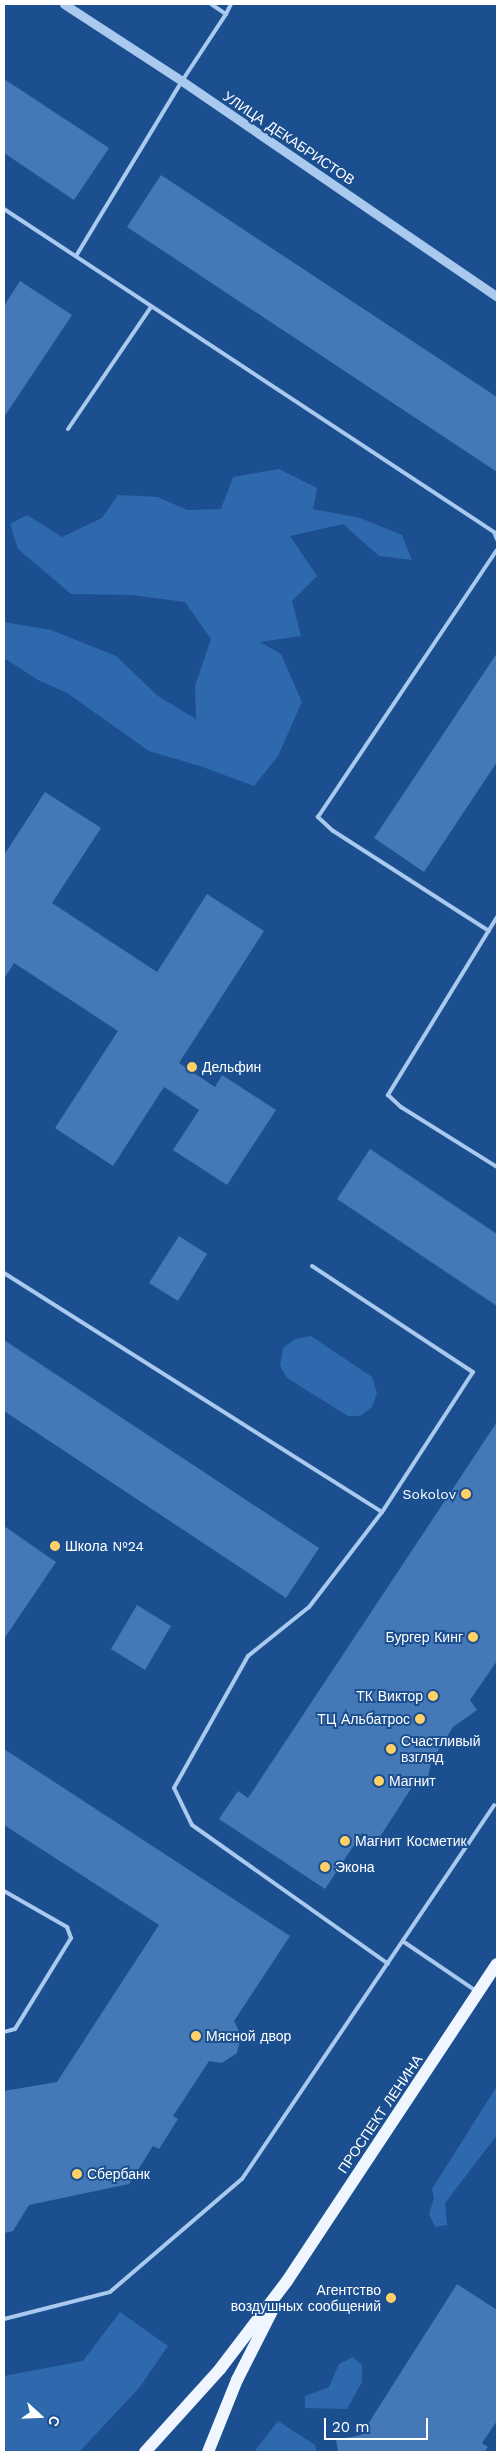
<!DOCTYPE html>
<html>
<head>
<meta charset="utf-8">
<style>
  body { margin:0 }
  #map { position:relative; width:501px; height:2456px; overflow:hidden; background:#1b4f8f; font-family:"Work Sans",sans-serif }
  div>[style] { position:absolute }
  .green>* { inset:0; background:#2e69ad }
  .building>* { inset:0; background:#4478b7 }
  .service>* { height:4px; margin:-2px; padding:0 2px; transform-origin:2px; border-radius:2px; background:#a9c9ee }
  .tertiary>* { height:9px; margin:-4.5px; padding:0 4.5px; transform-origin:4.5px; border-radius:4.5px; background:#a9c9ee }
  .primary>* { height:12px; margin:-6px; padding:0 6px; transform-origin:6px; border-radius:6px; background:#f0f6ff }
  .dots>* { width:14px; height:14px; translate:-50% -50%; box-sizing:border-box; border:2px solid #1b4f8f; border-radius:50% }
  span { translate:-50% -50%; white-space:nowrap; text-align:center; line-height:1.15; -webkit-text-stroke:4px #1b4f8f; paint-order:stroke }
  .street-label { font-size:14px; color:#fff }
  .poi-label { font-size:14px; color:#fff }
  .left { translate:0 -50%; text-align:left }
  .right { translate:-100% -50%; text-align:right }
  .frame { position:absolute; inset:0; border:5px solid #fff; pointer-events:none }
  .north { position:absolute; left:15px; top:2391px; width:50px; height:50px; -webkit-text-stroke:4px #1b4f8f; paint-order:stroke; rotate:110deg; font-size:14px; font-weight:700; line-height:20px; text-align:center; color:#fff }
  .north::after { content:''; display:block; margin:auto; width:18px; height:22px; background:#fff; clip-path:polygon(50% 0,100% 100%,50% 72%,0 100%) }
  .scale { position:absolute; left:324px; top:2418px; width:104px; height:22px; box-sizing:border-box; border:2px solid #fff; border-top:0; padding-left:6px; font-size:15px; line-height:18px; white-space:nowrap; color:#fff; -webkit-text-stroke:4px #1b4f8f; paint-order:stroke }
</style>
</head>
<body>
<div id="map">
  <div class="green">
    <i style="clip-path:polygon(279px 469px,317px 488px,313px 509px,360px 518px,402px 535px,412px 560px,379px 556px,343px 524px,290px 536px,317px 576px,292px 601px,301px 636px,260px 642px,281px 654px,302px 702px,278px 756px,254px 786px,200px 766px,149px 751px,67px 693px,38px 680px,4px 658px,4px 622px,51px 630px,116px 656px,158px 696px,196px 719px,195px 686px,211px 639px,185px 602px,131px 595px,71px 594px,18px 549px,10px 524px,27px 515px,62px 537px,102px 518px,118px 495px,158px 497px,187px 510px,221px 509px,233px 477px)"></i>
    <i style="clip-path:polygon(311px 1336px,372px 1377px,377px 1393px,372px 1407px,360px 1416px,348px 1416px,287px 1378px,280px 1366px,283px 1348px,295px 1339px)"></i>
    <i style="clip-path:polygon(497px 2086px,497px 2135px,445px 2203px,447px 2225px,435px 2227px,429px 2214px,434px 2198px,432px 2189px)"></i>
    <i style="clip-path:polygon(120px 2312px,168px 2346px,139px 2388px,79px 2452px,4px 2452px,4px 2376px,83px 2361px)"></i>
    <i style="clip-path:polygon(353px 2357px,362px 2365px,362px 2382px,347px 2409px,305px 2408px,305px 2396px,329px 2387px,339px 2364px)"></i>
    <i style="clip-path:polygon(278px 2421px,315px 2445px,317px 2452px,254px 2452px)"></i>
  </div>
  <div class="building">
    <i style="clip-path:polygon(4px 79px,109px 148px,74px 200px,4px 153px)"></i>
    <i style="clip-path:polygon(161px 175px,497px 397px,497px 472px,127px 227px)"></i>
    <i style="clip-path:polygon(20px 281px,72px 315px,4px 417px,4px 306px)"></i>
    <i style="clip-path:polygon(497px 653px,497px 762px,424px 872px,374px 838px)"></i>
    <i style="clip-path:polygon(45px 792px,101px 828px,52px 903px,157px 972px,207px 894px,264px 931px,179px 1063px,215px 1087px,222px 1075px,276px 1110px,227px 1185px,173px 1150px,199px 1110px,164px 1087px,113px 1166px,55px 1128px,118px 1031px,14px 963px,4px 979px,4px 855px)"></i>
    <i style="clip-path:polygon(370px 1149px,497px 1234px,497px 1306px,337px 1199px)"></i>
    <i style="clip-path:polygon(179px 1236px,207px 1254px,178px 1301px,149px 1283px)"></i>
    <i style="clip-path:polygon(4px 1340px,319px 1548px,286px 1598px,4px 1411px)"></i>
    <i style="clip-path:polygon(497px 1422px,497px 1661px,470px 1700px,477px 1710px,453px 1727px,431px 1762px,426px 1787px,414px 1784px,376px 1843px,362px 1833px,325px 1889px,219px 1819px,238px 1791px,248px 1798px)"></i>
    <i style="clip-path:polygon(4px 1526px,56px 1562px,4px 1639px)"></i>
    <i style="clip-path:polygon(137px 1605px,171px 1626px,145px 1670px,111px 1649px)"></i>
    <i style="clip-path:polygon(4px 1749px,290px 1936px,234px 2021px,241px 2035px,237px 2053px,222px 2063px,209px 2061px,173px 2116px,178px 2119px,159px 2149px,153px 2146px,129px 2184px,29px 2205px,13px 2231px,4px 2233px,4px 2091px,57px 2082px,159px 1925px,4px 1825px)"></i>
    <i style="clip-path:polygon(457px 2284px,497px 2310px,497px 2421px,482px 2443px,488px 2447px,484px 2452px,338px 2452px,336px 2440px,361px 2435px)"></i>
  </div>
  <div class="service">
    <i style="left:211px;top:4px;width:18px;rotate:34deg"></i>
    <i style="left:4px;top:209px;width:587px;rotate:33.39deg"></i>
    <i style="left:494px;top:532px;width:8px;rotate:67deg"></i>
    <i style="left:76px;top:256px;width:205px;rotate:-58.8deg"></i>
    <i style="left:182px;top:81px;width:80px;rotate:-56.7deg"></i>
    <i style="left:226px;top:14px;width:11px;rotate:-63deg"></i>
    <i style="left:68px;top:429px;width:148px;rotate:-55.8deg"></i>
    <i style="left:497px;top:917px;width:209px;rotate:121.5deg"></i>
    <i style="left:388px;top:1095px;width:18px;rotate:43deg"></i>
    <i style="left:401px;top:1107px;width:113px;rotate:32deg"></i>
    <i style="left:489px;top:931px;width:185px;rotate:-147.3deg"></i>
    <i style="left:333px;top:831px;width:21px;rotate:-137deg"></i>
    <i style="left:318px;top:817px;width:321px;rotate:-56.2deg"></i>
    <i style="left:312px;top:1266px;width:193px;rotate:33.4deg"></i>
    <i style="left:473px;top:1372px;width:167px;rotate:123deg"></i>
    <i style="left:382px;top:1512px;width:120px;rotate:127.5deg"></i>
    <i style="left:309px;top:1607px;width:78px;rotate:141.2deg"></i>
    <i style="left:248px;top:1656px;width:151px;rotate:119.3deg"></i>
    <i style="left:174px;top:1788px;width:41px;rotate:64.1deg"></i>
    <i style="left:192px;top:1825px;width:240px;rotate:35.3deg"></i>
    <i style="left:4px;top:1273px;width:447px;rotate:32.3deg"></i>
    <i style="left:4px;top:1891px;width:73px;rotate:29.7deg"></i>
    <i style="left:67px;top:1927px;width:12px;rotate:70deg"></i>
    <i style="left:71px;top:1938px;width:107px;rotate:121.6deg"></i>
    <i style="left:15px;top:2029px;width:11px;rotate:165deg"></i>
    <i style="left:404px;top:1942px;width:87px;rotate:34.2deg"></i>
    <i style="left:4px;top:2319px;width:109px;rotate:-14.3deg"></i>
    <i style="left:110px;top:2292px;width:174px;rotate:-40.6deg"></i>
    <i style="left:242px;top:2179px;width:451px;rotate:-56deg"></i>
  </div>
  <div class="tertiary">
    <i style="left:64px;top:4px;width:141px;rotate:33.1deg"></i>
    <i style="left:182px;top:81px;width:382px;rotate:34.4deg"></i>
  </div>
  <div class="primary">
    <i style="left:145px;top:2452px;width:112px;rotate:-47.9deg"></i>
    <i style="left:220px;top:2369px;width:111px;rotate:-52.7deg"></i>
    <i style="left:287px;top:2281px;width:380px;rotate:-56.5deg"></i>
    <i style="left:208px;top:2452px;width:78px;rotate:-68.1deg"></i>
    <i style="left:237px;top:2380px;width:77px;rotate:-63.1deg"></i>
  </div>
  <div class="dots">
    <i style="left:192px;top:1067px;background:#ffd166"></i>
    <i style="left:466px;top:1494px;background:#ffd166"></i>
    <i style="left:55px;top:1546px;background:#ffd166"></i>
    <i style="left:473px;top:1637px;background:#ffd166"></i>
    <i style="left:433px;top:1696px;background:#ffd166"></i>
    <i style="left:420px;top:1719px;background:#ffd166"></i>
    <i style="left:391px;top:1749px;background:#ffd166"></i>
    <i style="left:379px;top:1781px;background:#ffd166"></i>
    <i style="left:345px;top:1841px;background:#ffd166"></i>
    <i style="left:325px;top:1867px;background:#ffd166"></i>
    <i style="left:196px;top:2036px;background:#ffd166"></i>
    <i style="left:77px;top:2174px;background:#ffd166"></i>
    <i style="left:391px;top:2298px;background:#ffd166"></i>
  </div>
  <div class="street-label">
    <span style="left:289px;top:138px;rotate:34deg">УЛИЦА ДЕКАБРИСТОВ</span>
    <span style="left:380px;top:2114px;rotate:-56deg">ПРОСПЕКТ ЛЕНИНА</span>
  </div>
  <div class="poi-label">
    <span class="left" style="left:202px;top:1067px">Дельфин</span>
    <span class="right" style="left:456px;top:1494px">Sokolov</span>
    <span class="left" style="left:65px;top:1546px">Школа №24</span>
    <span class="right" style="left:463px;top:1637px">Бургер Кинг</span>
    <span class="right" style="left:423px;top:1696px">ТК Виктор</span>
    <span class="right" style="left:410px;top:1719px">ТЦ Альбатрос</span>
    <span class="left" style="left:401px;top:1749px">Счастливый<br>взгляд</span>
    <span class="left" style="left:389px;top:1781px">Магнит</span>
    <span class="left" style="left:355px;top:1841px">Магнит Косметик</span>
    <span class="left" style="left:335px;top:1867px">Экона</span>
    <span class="left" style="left:206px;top:2036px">Мясной двор</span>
    <span class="left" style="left:87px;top:2174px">Сбербанк</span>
    <span class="right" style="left:381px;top:2298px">Агентство<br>воздушных сообщений</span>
  </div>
  <div class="frame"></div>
  <div class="north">С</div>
  <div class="scale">20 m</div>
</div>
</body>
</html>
